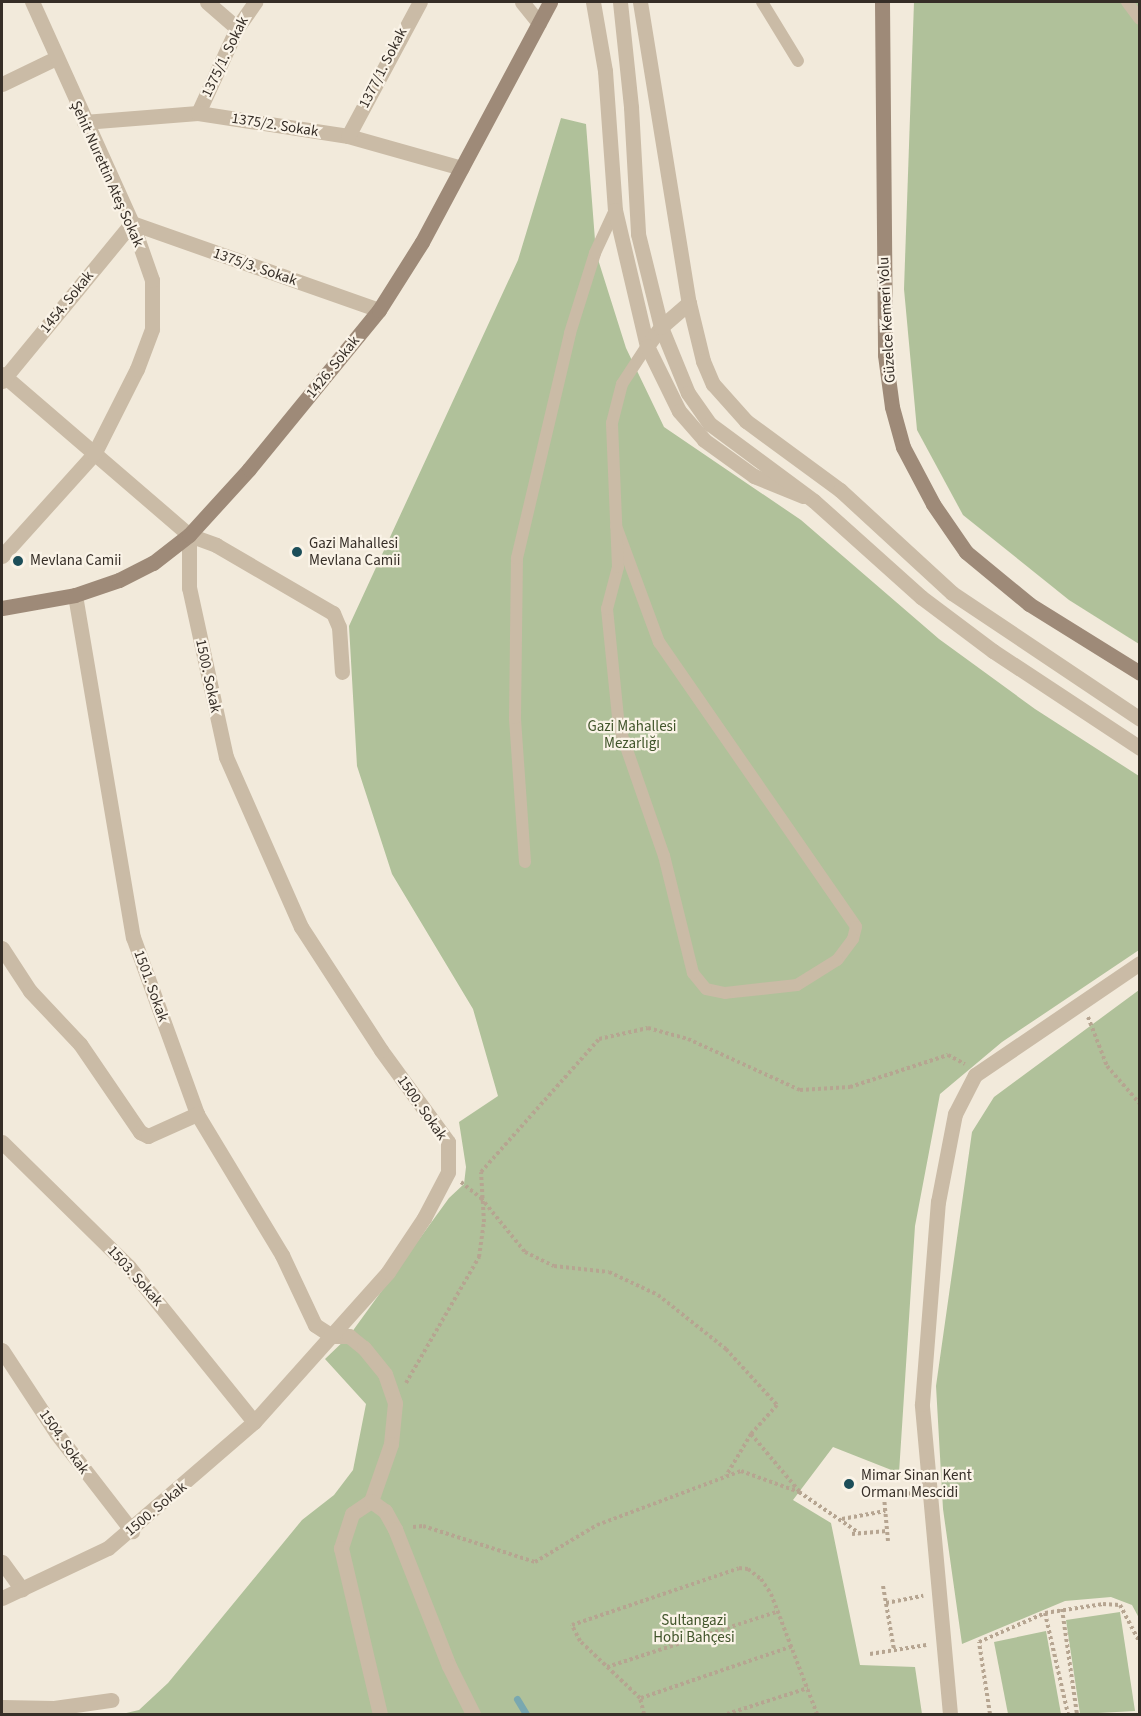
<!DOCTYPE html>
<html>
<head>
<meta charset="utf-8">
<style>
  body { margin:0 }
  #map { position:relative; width:1141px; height:1716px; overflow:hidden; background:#f2eadb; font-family:"Source Sans 3",sans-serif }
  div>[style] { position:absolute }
  .green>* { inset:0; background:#b0c19a }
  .stream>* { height:7px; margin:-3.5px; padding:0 3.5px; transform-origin:3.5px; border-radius:3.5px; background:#79a8b0 }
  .path>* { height:4px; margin-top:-2px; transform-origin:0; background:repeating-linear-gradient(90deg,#b6a591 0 3px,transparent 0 6px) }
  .service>* { height:12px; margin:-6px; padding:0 6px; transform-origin:6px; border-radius:6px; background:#cabba6 }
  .minor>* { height:15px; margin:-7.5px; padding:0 7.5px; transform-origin:7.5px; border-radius:7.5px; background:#cabba6 }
  .tertiary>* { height:15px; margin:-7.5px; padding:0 7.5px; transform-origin:7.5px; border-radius:7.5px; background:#cabba6 }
  .secondary>* { height:15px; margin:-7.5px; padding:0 7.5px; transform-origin:7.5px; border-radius:7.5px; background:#9e8a78 }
  .dots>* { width:16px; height:16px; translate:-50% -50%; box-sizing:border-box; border:3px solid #faf3e7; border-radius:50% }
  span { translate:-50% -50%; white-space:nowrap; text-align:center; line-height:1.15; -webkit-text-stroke:4.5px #faf3e7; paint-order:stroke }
  .street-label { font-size:15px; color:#362e27 }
  .poi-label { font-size:15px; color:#362e27 }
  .left { translate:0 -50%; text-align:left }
  .park-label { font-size:15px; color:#41552b }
  .frame { position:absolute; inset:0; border:3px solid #362e27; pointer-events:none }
</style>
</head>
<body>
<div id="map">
  <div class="green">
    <i style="clip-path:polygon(914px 2px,1139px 2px,1139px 644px,1069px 600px,963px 515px,917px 430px,904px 289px)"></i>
    <i style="clip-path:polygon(561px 118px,586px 124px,596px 253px,626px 348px,664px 427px,801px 520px,939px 639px,1035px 709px,1139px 776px,1139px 950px,1002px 1042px,940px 1094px,915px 1226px,899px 1473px,833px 1447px,793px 1500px,831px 1523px,860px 1665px,915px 1667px,922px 1714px,122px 1714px,139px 1710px,168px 1683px,302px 1520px,334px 1495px,353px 1470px,366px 1404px,325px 1359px,349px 1336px,449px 1198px,464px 1184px,466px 1167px,459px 1122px,498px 1096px,473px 1009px,392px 874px,357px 766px,349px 626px,518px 260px)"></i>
    <i style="clip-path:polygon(1139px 990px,1139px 1618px,1132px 1605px,1111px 1597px,1065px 1601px,962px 1644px,943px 1509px,936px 1386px,972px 1132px,994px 1097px)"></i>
    <i style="clip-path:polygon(1120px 1612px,1135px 1711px,1080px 1714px,1066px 1620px)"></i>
    <i style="clip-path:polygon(1046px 1631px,1061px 1714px,1008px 1714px,994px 1642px)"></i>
  </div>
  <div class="stream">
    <i style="left:517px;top:1699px;width:17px;rotate:59deg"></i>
  </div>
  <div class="path">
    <i style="left:1088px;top:1017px;width:53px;rotate:68.8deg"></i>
    <i style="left:1107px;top:1066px;width:50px;rotate:49deg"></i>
    <i style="left:461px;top:1182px;width:26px;rotate:39deg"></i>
    <i style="left:481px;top:1198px;width:70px;rotate:50.8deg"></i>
    <i style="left:525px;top:1252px;width:32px;rotate:26deg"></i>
    <i style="left:554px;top:1266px;width:55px;rotate:6.2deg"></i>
    <i style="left:609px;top:1272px;width:54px;rotate:25.1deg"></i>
    <i style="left:658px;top:1295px;width:87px;rotate:38.5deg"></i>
    <i style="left:726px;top:1349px;width:76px;rotate:47.7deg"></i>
    <i style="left:777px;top:1405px;width:39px;rotate:132deg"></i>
    <i style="left:751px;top:1434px;width:49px;rotate:120.8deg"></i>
    <i style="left:406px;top:1383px;width:146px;rotate:-59.9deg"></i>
    <i style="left:479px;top:1257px;width:35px;rotate:-82deg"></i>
    <i style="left:484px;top:1222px;width:50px;rotate:-93.4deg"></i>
    <i style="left:481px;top:1172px;width:178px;rotate:-48.4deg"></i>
    <i style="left:599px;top:1039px;width:50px;rotate:-12.7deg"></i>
    <i style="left:648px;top:1028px;width:41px;rotate:15.4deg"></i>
    <i style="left:688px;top:1039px;width:123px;rotate:24.5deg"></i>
    <i style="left:800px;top:1090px;width:50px;rotate:-3.4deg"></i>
    <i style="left:850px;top:1087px;width:103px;rotate:-18.1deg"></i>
    <i style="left:948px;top:1055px;width:19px;rotate:28deg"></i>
    <i style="left:751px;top:1434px;width:75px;rotate:49.9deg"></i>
    <i style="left:842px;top:1519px;width:44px;rotate:-10.5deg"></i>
    <i style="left:413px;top:1527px;width:10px;rotate:-6deg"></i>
    <i style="left:423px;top:1526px;width:118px;rotate:17.8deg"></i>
    <i style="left:535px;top:1562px;width:72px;rotate:-30.8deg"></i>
    <i style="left:597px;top:1525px;width:154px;rotate:-20.6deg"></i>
    <i style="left:741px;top:1471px;width:62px;rotate:19.9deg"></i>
    <i style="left:799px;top:1492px;width:73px;rotate:34.3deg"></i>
    <i style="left:852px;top:1534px;width:35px;rotate:-5deg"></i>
    <i style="left:888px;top:1541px;width:44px;rotate:-95.2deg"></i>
    <i style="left:884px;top:1497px;width:29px;rotate:-8deg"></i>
    <i style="left:883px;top:1586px;width:65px;rotate:80.2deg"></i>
    <i style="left:886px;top:1603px;width:38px;rotate:-11deg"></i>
    <i style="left:1062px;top:1609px;width:106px;rotate:81.9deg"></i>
    <i style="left:1045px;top:1613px;width:104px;rotate:77.2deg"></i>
    <i style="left:870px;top:1654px;width:57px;rotate:-9.1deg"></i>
    <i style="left:607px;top:1667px;width:181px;rotate:-18deg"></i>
    <i style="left:641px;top:1698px;width:161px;rotate:-18.9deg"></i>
    <i style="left:644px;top:1714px;width:16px;rotate:-104deg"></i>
    <i style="left:640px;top:1698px;width:83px;rotate:-136.5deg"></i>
    <i style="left:580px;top:1641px;width:18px;rotate:-117deg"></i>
    <i style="left:572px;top:1625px;width:176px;rotate:-18.8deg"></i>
    <i style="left:739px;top:1568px;width:9px;rotate:6deg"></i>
    <i style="left:748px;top:1569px;width:16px;rotate:38deg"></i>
    <i style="left:761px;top:1579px;width:18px;rotate:56deg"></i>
    <i style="left:771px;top:1594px;width:129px;rotate:69deg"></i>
    <i style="left:727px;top:1714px;width:85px;rotate:-17.8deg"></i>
    <i style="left:990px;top:1714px;width:73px;rotate:-98.7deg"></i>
    <i style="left:979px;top:1642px;width:72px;rotate:-23.7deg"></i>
    <i style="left:1045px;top:1613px;width:59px;rotate:-8.8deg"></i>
    <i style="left:1103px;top:1604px;width:17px;rotate:3deg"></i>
    <i style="left:1120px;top:1605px;width:43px;rotate:62.2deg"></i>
  </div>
  <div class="service">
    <i style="left:762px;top:2px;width:69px;rotate:58.6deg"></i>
    <i style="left:1127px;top:2px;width:21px;rotate:53deg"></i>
    <i style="left:616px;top:526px;width:124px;rotate:69.7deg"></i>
    <i style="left:659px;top:642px;width:346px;rotate:55.3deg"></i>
    <i style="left:856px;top:927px;width:12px;rotate:104deg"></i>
    <i style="left:853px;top:939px;width:26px;rotate:127deg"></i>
    <i style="left:837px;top:960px;width:47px;rotate:148deg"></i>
    <i style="left:797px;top:985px;width:72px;rotate:173.7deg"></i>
    <i style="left:725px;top:993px;width:19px;rotate:-168deg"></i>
    <i style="left:706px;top:989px;width:21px;rotate:-129deg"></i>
    <i style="left:693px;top:973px;width:121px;rotate:-103.9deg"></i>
    <i style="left:664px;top:856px;width:137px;rotate:-109.2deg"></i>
    <i style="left:619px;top:727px;width:119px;rotate:-95.8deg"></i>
    <i style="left:607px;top:609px;width:43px;rotate:-75.3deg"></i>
    <i style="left:618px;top:567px;width:144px;rotate:-92.4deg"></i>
    <i style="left:612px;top:423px;width:40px;rotate:-75.6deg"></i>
    <i style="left:622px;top:384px;width:45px;rotate:-56.7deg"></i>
    <i style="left:525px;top:862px;width:144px;rotate:-94deg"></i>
    <i style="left:515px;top:718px;width:160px;rotate:-89.3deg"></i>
    <i style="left:517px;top:558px;width:231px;rotate:-76.7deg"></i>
    <i style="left:570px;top:333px;width:84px;rotate:-72.6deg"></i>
    <i style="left:595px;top:253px;width:47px;rotate:-65.1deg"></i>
  </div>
  <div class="minor">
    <i style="left:207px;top:2px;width:40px;rotate:41deg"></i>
    <i style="left:522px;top:2px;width:27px;rotate:51deg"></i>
    <i style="left:593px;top:2px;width:70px;rotate:80.1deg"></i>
    <i style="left:605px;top:71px;width:139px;rotate:85.9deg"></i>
    <i style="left:615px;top:210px;width:140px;rotate:76.8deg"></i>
    <i style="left:647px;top:346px;width:24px;rotate:-54deg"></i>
    <i style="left:2px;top:84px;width:60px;rotate:-25.7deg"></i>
    <i style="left:198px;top:113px;width:94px;rotate:-65.4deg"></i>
    <i style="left:237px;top:28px;width:32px;rotate:-55deg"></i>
    <i style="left:84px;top:122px;width:114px;rotate:-4.5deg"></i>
    <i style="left:198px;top:113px;width:152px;rotate:8.7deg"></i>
    <i style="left:348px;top:136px;width:118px;rotate:15.7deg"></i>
    <i style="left:348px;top:136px;width:152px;rotate:-61.8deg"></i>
    <i style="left:647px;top:346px;width:72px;rotate:63.8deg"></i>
    <i style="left:679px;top:411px;width:38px;rotate:49deg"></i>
    <i style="left:704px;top:440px;width:62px;rotate:35.8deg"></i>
    <i style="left:754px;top:476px;width:53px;rotate:22.2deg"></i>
    <i style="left:2px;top:374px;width:247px;rotate:40.7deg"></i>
    <i style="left:189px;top:535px;width:29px;rotate:20deg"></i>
    <i style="left:216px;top:545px;width:135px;rotate:30.2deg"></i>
    <i style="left:333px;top:613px;width:15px;rotate:67deg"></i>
    <i style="left:339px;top:627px;width:45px;rotate:86.2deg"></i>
    <i style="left:2px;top:381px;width:205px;rotate:-50.6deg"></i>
    <i style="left:132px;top:223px;width:262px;rotate:19.4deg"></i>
    <i style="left:75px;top:595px;width:347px;rotate:80.4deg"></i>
    <i style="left:133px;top:937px;width:188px;rotate:70.1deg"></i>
    <i style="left:197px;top:1114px;width:165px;rotate:58.9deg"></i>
    <i style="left:282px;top:1255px;width:77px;rotate:64.8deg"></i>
    <i style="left:315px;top:1325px;width:20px;rotate:33deg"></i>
    <i style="left:332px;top:1336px;width:17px"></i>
    <i style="left:349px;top:1336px;width:19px;rotate:39deg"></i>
    <i style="left:364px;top:1348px;width:33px;rotate:51deg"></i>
    <i style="left:385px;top:1374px;width:31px;rotate:71deg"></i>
    <i style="left:395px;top:1403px;width:41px;rotate:95.6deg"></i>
    <i style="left:391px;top:1444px;width:60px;rotate:109.3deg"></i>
    <i style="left:371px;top:1501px;width:23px;rotate:146deg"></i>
    <i style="left:352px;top:1514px;width:36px;rotate:108deg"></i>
    <i style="left:341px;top:1548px;width:171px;rotate:76.8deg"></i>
    <i style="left:2px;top:948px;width:51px;rotate:56.9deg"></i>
    <i style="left:30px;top:991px;width:73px;rotate:46.7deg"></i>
    <i style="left:80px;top:1044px;width:107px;rotate:55.7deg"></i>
    <i style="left:140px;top:1132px;width:9px;rotate:27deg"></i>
    <i style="left:148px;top:1136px;width:54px;rotate:-24.2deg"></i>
    <i style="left:2px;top:1142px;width:178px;rotate:44.5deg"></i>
    <i style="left:129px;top:1267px;width:199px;rotate:51.1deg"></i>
    <i style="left:2px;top:1350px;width:100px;rotate:56.8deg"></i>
    <i style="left:57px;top:1434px;width:123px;rotate:52.3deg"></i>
    <i style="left:371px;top:1501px;width:17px;rotate:36deg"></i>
    <i style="left:385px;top:1511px;width:21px;rotate:61deg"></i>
    <i style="left:395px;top:1529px;width:147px;rotate:68.5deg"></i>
    <i style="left:449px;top:1666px;width:54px;rotate:63.4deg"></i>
    <i style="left:2px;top:1562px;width:34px;rotate:54deg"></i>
    <i style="left:2px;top:1598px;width:117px;rotate:-25.3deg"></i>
    <i style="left:108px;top:1548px;width:193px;rotate:-40.8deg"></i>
    <i style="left:254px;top:1422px;width:201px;rotate:-48.2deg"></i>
    <i style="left:388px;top:1272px;width:65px;rotate:-56.3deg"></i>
    <i style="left:424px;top:1218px;width:52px;rotate:-62.4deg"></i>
    <i style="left:448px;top:1172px;width:30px;rotate:-90deg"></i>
    <i style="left:448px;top:1142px;width:114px;rotate:-126.1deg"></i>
    <i style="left:381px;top:1050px;width:147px;rotate:-123deg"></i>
    <i style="left:301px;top:927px;width:186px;rotate:-113.8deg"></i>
    <i style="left:226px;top:757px;width:173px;rotate:-102.3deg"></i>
    <i style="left:189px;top:588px;width:53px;rotate:-90deg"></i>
    <i style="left:2px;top:1707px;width:52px;rotate:1.1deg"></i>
    <i style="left:54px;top:1708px;width:58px;rotate:-8deg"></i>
    <i style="left:950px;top:1714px;width:311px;rotate:-95.2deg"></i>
    <i style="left:922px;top:1404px;width:203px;rotate:-85.5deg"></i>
    <i style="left:938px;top:1202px;width:90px;rotate:-79.1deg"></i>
    <i style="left:955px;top:1114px;width:44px;rotate:-62.9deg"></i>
    <i style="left:975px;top:1075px;width:199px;rotate:-34.2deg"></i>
  </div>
  <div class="tertiary">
    <i style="left:620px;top:2px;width:106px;rotate:84deg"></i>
    <i style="left:631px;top:107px;width:127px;rotate:86.8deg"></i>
    <i style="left:638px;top:234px;width:96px;rotate:76.1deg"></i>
    <i style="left:661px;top:327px;width:71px;rotate:67.8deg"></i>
    <i style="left:688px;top:393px;width:38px;rotate:55deg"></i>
    <i style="left:710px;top:424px;width:129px;rotate:36.5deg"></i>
    <i style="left:814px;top:501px;width:144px;rotate:41.9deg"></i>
    <i style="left:921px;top:597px;width:90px;rotate:36.9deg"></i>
    <i style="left:993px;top:651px;width:176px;rotate:33.4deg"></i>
    <i style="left:640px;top:2px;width:305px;rotate:80.8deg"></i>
    <i style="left:689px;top:303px;width:60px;rotate:76.4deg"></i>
    <i style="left:703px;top:361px;width:25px;rotate:67deg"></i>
    <i style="left:713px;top:384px;width:50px;rotate:48.3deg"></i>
    <i style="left:746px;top:421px;width:117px;rotate:36.3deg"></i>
    <i style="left:840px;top:490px;width:152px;rotate:42.6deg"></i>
    <i style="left:952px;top:593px;width:226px;rotate:33.8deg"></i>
    <i style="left:661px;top:327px;width:37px;rotate:-41deg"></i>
    <i style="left:2px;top:556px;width:137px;rotate:-48deg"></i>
    <i style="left:94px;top:454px;width:95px;rotate:-63.2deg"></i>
    <i style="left:137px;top:369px;width:43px;rotate:-69.4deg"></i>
    <i style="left:152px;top:329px;width:49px;rotate:-90deg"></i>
    <i style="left:152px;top:280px;width:60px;rotate:-109.3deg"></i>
    <i style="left:132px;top:223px;width:243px;rotate:-114.3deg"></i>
  </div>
  <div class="secondary">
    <i style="left:882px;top:2px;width:353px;rotate:89.5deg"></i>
    <i style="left:885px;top:355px;width:52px;rotate:82.3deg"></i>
    <i style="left:892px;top:407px;width:41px;rotate:74.6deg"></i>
    <i style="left:903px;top:447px;width:64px;rotate:62.2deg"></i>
    <i style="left:933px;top:504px;width:58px;rotate:55.5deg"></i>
    <i style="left:966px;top:552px;width:82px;rotate:39.5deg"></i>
    <i style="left:1029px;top:604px;width:131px;rotate:31.9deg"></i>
    <i style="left:2px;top:608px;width:74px;rotate:-10.1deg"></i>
    <i style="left:75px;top:595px;width:46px;rotate:-18.8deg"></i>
    <i style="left:119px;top:580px;width:38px;rotate:-27deg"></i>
    <i style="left:153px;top:563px;width:46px;rotate:-37.9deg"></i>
    <i style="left:189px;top:535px;width:89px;rotate:-47.7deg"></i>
    <i style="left:249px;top:469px;width:205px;rotate:-50.7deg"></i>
    <i style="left:379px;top:310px;width:80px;rotate:-57.7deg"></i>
    <i style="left:422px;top:242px;width:272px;rotate:-61.9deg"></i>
  </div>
  <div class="dots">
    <i style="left:297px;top:552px;background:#1c4e59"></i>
    <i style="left:18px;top:561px;background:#1c4e59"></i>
    <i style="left:849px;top:1484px;background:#1c4e59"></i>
  </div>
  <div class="street-label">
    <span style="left:225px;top:57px;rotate:-64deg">1375/1. Sokak</span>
    <span style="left:383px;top:68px;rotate:-63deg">1377/1. Sokak</span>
    <span style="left:275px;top:125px;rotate:9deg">1375/2. Sokak</span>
    <span style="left:107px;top:174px;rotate:66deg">Şehit Nurettin Ateş Sokak</span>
    <span style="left:255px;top:267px;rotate:19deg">1375/3. Sokak</span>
    <span style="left:67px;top:302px;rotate:-51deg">1454. Sokak</span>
    <span style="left:887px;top:320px;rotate:-93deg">Güzelce Kemeri Yolu</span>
    <span style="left:333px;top:367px;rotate:-51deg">1426. Sokak</span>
    <span style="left:208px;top:676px;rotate:78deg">1500. Sokak</span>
    <span style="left:151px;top:986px;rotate:70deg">1501. Sokak</span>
    <span style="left:422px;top:1108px;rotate:55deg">1500. Sokak</span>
    <span style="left:135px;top:1276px;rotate:48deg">1503. Sokak</span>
    <span style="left:64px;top:1442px;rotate:55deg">1504. Sokak</span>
    <span style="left:156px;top:1509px;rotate:-40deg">1500. Sokak</span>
  </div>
  <div class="poi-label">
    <span class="left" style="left:309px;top:552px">Gazi Mahallesi<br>Mevlana Camii</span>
    <span class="left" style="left:30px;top:561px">Mevlana Camii</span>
    <span class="left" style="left:861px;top:1484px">Mimar Sinan Kent<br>Ormanı Mescidi</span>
  </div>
  <div class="park-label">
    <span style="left:632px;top:735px">Gazi Mahallesi<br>Mezarlığı</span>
    <span style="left:694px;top:1629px">Sultangazi<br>Hobi Bahçesi</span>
  </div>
  <div class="frame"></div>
</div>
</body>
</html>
